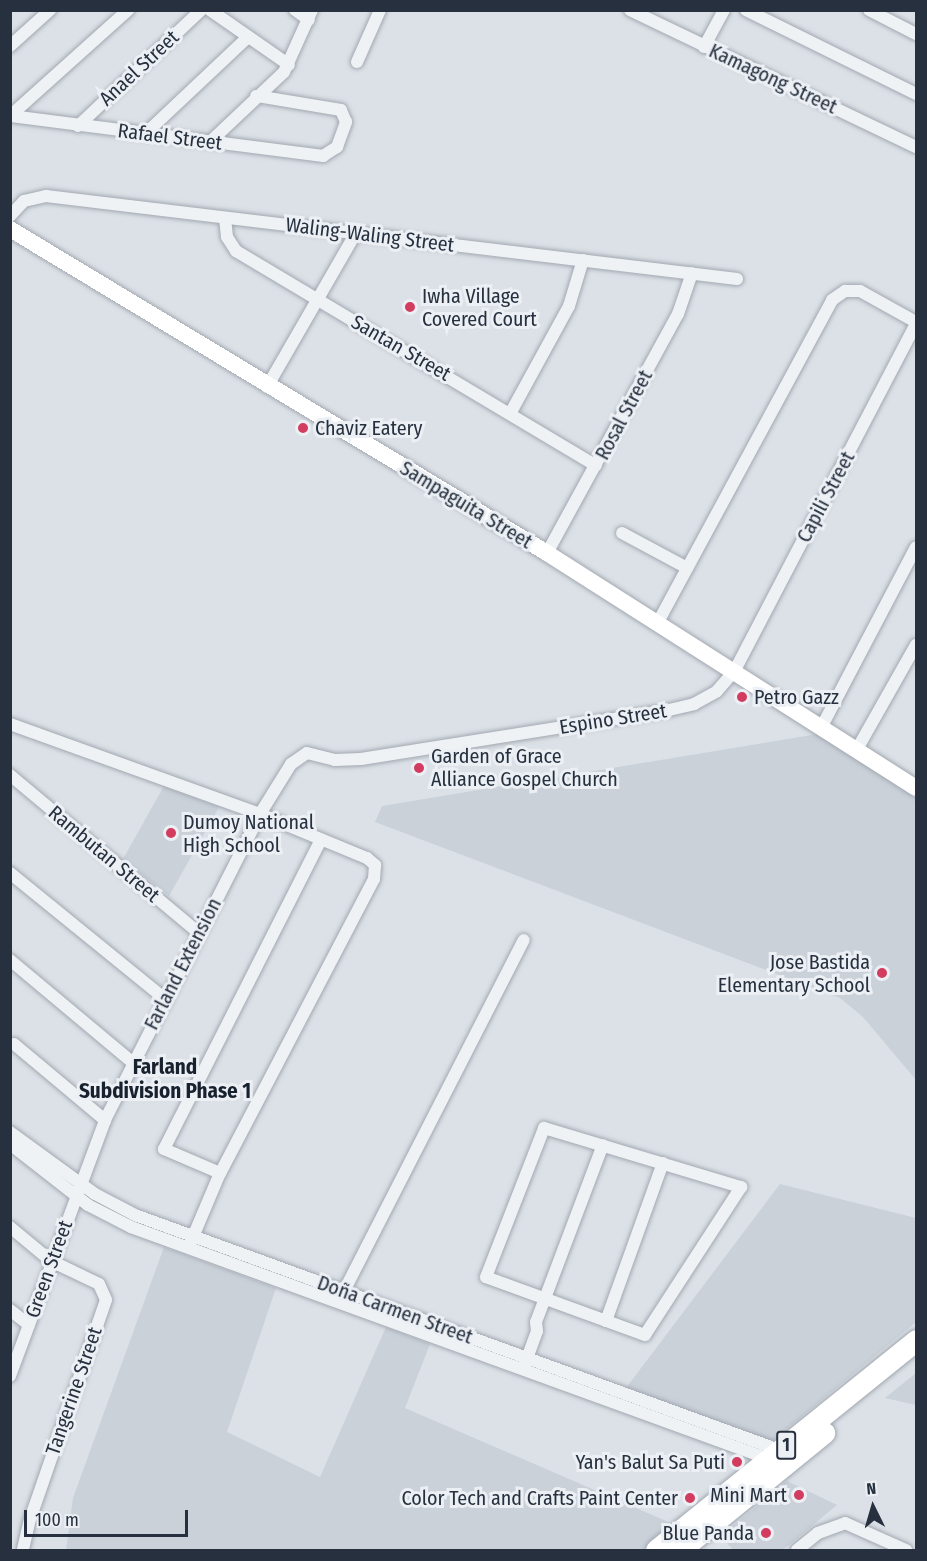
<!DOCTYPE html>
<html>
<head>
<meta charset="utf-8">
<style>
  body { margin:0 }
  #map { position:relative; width:927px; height:1561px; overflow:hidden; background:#dce1e7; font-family:"Fira Sans Condensed",sans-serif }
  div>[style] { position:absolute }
  .built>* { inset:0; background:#cad1d9 }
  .roads { filter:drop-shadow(0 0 2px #a2a8b1) drop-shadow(0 0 2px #a2a8b1) }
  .street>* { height:12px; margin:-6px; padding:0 6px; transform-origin:6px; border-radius:6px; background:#eff2f5 }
  .secondary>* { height:16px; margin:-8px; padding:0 8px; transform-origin:8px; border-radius:8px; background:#fff }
  .highway>* { height:21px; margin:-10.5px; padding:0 10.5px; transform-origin:10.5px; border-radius:10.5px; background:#fff }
  .dots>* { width:16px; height:16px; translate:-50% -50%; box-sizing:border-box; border:3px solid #ecf0f5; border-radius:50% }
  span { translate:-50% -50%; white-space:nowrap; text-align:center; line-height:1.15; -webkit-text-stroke:6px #ecf0f5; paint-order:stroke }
  .shield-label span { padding:2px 4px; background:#ecf0f5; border:2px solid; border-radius:4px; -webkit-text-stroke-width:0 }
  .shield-label { font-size:18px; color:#26303e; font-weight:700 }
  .street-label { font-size:20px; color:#26303e }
  .poi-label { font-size:20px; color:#26303e }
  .left { translate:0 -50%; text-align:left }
  .right { translate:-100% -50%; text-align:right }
  .neighbourhood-label { font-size:21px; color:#18212e; font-weight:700 }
  .frame { position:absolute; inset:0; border:12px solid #26303e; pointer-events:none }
  .north { position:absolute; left:843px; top:1477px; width:60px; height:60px; -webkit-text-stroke:4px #ecf0f5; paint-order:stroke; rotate:355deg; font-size:16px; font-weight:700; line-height:24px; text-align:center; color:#26303e }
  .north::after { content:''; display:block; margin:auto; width:21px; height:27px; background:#26303e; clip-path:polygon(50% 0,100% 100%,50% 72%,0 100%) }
  .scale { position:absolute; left:24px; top:1510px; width:164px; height:27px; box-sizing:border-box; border:3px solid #26303e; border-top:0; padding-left:8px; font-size:18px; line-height:21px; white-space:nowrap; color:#26303e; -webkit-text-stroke:4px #ecf0f5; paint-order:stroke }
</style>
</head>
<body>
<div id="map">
  <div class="built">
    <i style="clip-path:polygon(818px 734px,916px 796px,916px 1080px,863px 1017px,840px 998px,375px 822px,382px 806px)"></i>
    <i style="clip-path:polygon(164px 786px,219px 807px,169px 896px,123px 859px)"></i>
    <i style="clip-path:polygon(780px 1184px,916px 1218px,916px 1322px,772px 1441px,626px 1388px)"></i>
    <i style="clip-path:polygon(164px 1247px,276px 1288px,227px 1432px,320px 1477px,386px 1327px,430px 1344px,405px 1408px,673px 1524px,642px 1550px,66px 1550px,73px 1498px)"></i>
    <i style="clip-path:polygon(916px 1373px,916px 1405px,885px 1398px)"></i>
    <i style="clip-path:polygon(787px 1481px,837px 1505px,783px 1550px,733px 1550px,721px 1536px)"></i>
  </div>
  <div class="roads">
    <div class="street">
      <i style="left:210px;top:10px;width:96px;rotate:34.8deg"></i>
      <i style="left:295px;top:10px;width:17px;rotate:36deg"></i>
      <i style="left:630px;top:10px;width:317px;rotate:25.6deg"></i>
      <i style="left:746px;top:10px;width:190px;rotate:26.3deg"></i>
      <i style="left:869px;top:10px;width:53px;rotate:27.1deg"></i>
      <i style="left:10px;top:46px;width:54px;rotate:-42deg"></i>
      <i style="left:704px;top:47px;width:42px;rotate:-61.6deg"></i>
      <i style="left:357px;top:62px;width:57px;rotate:-66.1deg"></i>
      <i style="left:10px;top:116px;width:159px;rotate:-41.9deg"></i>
      <i style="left:11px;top:116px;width:315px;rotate:7.3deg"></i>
      <i style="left:323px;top:156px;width:17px;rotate:-33deg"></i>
      <i style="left:337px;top:147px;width:27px;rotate:-70deg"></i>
      <i style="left:346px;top:122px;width:13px;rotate:-113deg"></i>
      <i style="left:341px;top:110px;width:86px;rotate:-170.6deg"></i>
      <i style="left:78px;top:126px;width:169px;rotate:-43.3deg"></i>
      <i style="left:145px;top:134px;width:141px;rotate:-43.3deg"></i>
      <i style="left:211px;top:141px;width:100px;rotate:-43.4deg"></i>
      <i style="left:284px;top:72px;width:68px;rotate:-65.7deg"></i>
      <i style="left:10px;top:216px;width:21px;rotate:-47deg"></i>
      <i style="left:24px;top:201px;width:23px;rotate:-13deg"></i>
      <i style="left:46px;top:196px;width:696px;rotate:6.85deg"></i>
      <i style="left:225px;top:218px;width:19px;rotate:84deg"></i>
      <i style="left:227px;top:237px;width:17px;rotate:57deg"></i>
      <i style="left:236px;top:251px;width:419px;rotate:30.8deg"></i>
      <i style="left:267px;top:387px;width:178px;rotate:-60deg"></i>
      <i style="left:511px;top:412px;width:121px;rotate:-61.3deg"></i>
      <i style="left:569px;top:306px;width:48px;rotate:-73.1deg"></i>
      <i style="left:622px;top:533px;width:74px;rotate:28.3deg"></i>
      <i style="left:547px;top:553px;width:273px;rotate:-61.3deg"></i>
      <i style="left:678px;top:314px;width:43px;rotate:-71.1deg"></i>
      <i style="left:657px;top:624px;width:368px;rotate:-61.6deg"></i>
      <i style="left:832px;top:300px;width:16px;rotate:-35deg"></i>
      <i style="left:845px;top:291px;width:15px"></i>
      <i style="left:860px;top:291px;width:64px;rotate:29deg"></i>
      <i style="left:10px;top:724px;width:266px;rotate:19.8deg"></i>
      <i style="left:260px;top:814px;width:116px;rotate:22.4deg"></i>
      <i style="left:367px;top:858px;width:11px;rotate:41deg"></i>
      <i style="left:375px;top:865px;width:14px;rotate:94deg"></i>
      <i style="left:374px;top:879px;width:332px;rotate:117.6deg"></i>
      <i style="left:220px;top:1173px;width:77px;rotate:112.9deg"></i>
      <i style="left:821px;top:728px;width:204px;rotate:-62.3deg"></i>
      <i style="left:856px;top:751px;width:122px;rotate:-60.5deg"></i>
      <i style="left:10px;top:775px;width:246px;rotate:39.9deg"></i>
      <i style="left:10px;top:873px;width:200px;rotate:39.1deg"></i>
      <i style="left:10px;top:960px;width:160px;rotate:39.9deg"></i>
      <i style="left:14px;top:1044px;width:119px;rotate:39.9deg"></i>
      <i style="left:544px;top:1128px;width:206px;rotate:16.7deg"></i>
      <i style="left:741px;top:1187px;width:176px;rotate:123deg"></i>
      <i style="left:645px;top:1335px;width:169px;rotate:-160deg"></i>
      <i style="left:486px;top:1277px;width:160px;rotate:-68.7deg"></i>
      <i style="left:10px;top:1132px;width:105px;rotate:36.1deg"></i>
      <i style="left:95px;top:1194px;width:45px;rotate:27.7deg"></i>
      <i style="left:135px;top:1215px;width:689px;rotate:20.04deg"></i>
      <i style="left:10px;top:1144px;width:99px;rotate:38deg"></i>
      <i style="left:88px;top:1205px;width:48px;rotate:27.1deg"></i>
      <i style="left:131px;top:1227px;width:682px;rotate:19.98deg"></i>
      <i style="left:220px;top:1173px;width:61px;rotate:-156.8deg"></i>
      <i style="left:164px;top:1149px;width:347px;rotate:-63.1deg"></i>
      <i style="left:10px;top:1227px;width:53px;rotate:39.7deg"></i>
      <i style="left:51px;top:1261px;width:53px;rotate:25.6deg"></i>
      <i style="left:99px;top:1284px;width:17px;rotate:66deg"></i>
      <i style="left:106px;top:1300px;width:232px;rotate:109.1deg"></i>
      <i style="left:30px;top:1519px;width:32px;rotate:103deg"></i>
      <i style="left:341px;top:1297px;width:401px;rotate:-62.9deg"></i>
      <i style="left:10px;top:1310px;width:24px;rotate:38deg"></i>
      <i style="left:606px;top:1321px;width:168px;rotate:-70.2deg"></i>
      <i style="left:525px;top:1364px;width:35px;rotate:-70deg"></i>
      <i style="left:537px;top:1331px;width:9px;rotate:-96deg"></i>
      <i style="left:536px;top:1322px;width:189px;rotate:-69.3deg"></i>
      <i style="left:10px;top:1376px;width:273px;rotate:-69.6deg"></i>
      <i style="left:105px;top:1120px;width:343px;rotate:-63.1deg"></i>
      <i style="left:260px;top:814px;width:59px;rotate:-58.2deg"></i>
      <i style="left:291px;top:764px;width:19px;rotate:-35deg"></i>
      <i style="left:307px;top:753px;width:29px;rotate:14deg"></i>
      <i style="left:335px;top:760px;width:26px;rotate:-2deg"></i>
      <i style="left:361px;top:759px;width:312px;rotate:-9deg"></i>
      <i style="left:669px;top:710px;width:26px;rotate:-13deg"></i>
      <i style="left:694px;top:704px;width:26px;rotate:-29deg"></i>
      <i style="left:717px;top:691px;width:28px;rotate:-49deg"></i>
      <i style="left:735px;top:670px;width:390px;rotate:-62.4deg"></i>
      <i style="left:797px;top:1550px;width:27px;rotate:-39deg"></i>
      <i style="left:818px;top:1533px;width:29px;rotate:-20deg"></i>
      <i style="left:845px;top:1523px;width:67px;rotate:23.9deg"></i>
    </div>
    <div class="secondary">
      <i style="left:10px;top:229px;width:627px;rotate:31.1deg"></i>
      <i style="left:547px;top:553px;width:437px;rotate:32.5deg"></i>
    </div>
    <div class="highway">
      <i style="left:656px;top:1550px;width:334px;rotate:-38.9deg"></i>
      <i style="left:680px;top:1550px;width:186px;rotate:-39.1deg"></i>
    </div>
  </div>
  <div class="dots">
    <i style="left:410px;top:307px;background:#d13c5f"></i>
    <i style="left:303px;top:428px;background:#d13c5f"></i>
    <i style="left:742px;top:697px;background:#d13c5f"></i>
    <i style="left:419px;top:768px;background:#d13c5f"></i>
    <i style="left:171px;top:833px;background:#d13c5f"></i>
    <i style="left:882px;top:973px;background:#d13c5f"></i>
    <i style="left:737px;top:1462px;background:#d13c5f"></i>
    <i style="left:799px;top:1495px;background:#d13c5f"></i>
    <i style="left:690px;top:1498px;background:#d13c5f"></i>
    <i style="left:766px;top:1533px;background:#d13c5f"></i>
  </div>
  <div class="shield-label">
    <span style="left:786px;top:1445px">1</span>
  </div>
  <div class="street-label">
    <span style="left:139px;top:68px;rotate:-43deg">Anael Street</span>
    <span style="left:773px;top:79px;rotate:25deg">Kamagong Street</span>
    <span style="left:170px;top:137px;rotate:7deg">Rafael Street</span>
    <span style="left:370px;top:235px;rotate:7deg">Waling-Waling Street</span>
    <span style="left:401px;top:348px;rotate:30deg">Santan Street</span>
    <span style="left:624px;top:415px;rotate:-62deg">Rosal Street</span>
    <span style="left:826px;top:497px;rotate:-62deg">Capili Street</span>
    <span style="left:466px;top:505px;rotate:31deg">Sampaguita Street</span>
    <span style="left:613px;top:719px;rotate:-9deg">Espino Street</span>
    <span style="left:104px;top:854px;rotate:40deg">Rambutan Street</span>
    <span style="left:183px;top:964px;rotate:-63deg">Farland Extension</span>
    <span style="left:49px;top:1269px;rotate:-70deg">Green Street</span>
    <span style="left:395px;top:1310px;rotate:20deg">Doña Carmen Street</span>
    <span style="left:74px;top:1391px;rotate:-71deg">Tangerine Street</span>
  </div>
  <div class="poi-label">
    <span class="left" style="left:422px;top:308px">Iwha Village<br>Covered Court</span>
    <span class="left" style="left:315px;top:428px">Chaviz Eatery</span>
    <span class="left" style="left:754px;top:697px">Petro Gazz</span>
    <span class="left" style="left:431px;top:768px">Garden of Grace<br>Alliance Gospel Church</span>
    <span class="left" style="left:183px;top:834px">Dumoy National<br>High School</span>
    <span class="right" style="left:870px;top:974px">Jose Bastida<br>Elementary School</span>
    <span class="right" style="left:725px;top:1462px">Yan's Balut Sa Puti</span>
    <span class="right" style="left:787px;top:1495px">Mini Mart</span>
    <span class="right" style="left:678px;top:1498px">Color Tech and Crafts Paint Center</span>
    <span class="right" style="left:754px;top:1533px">Blue Panda</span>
  </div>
  <div class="neighbourhood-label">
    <span style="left:165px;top:1079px">Farland<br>Subdivision Phase 1</span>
  </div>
  <div class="frame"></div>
  <div class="north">N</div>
  <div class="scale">100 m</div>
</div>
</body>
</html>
